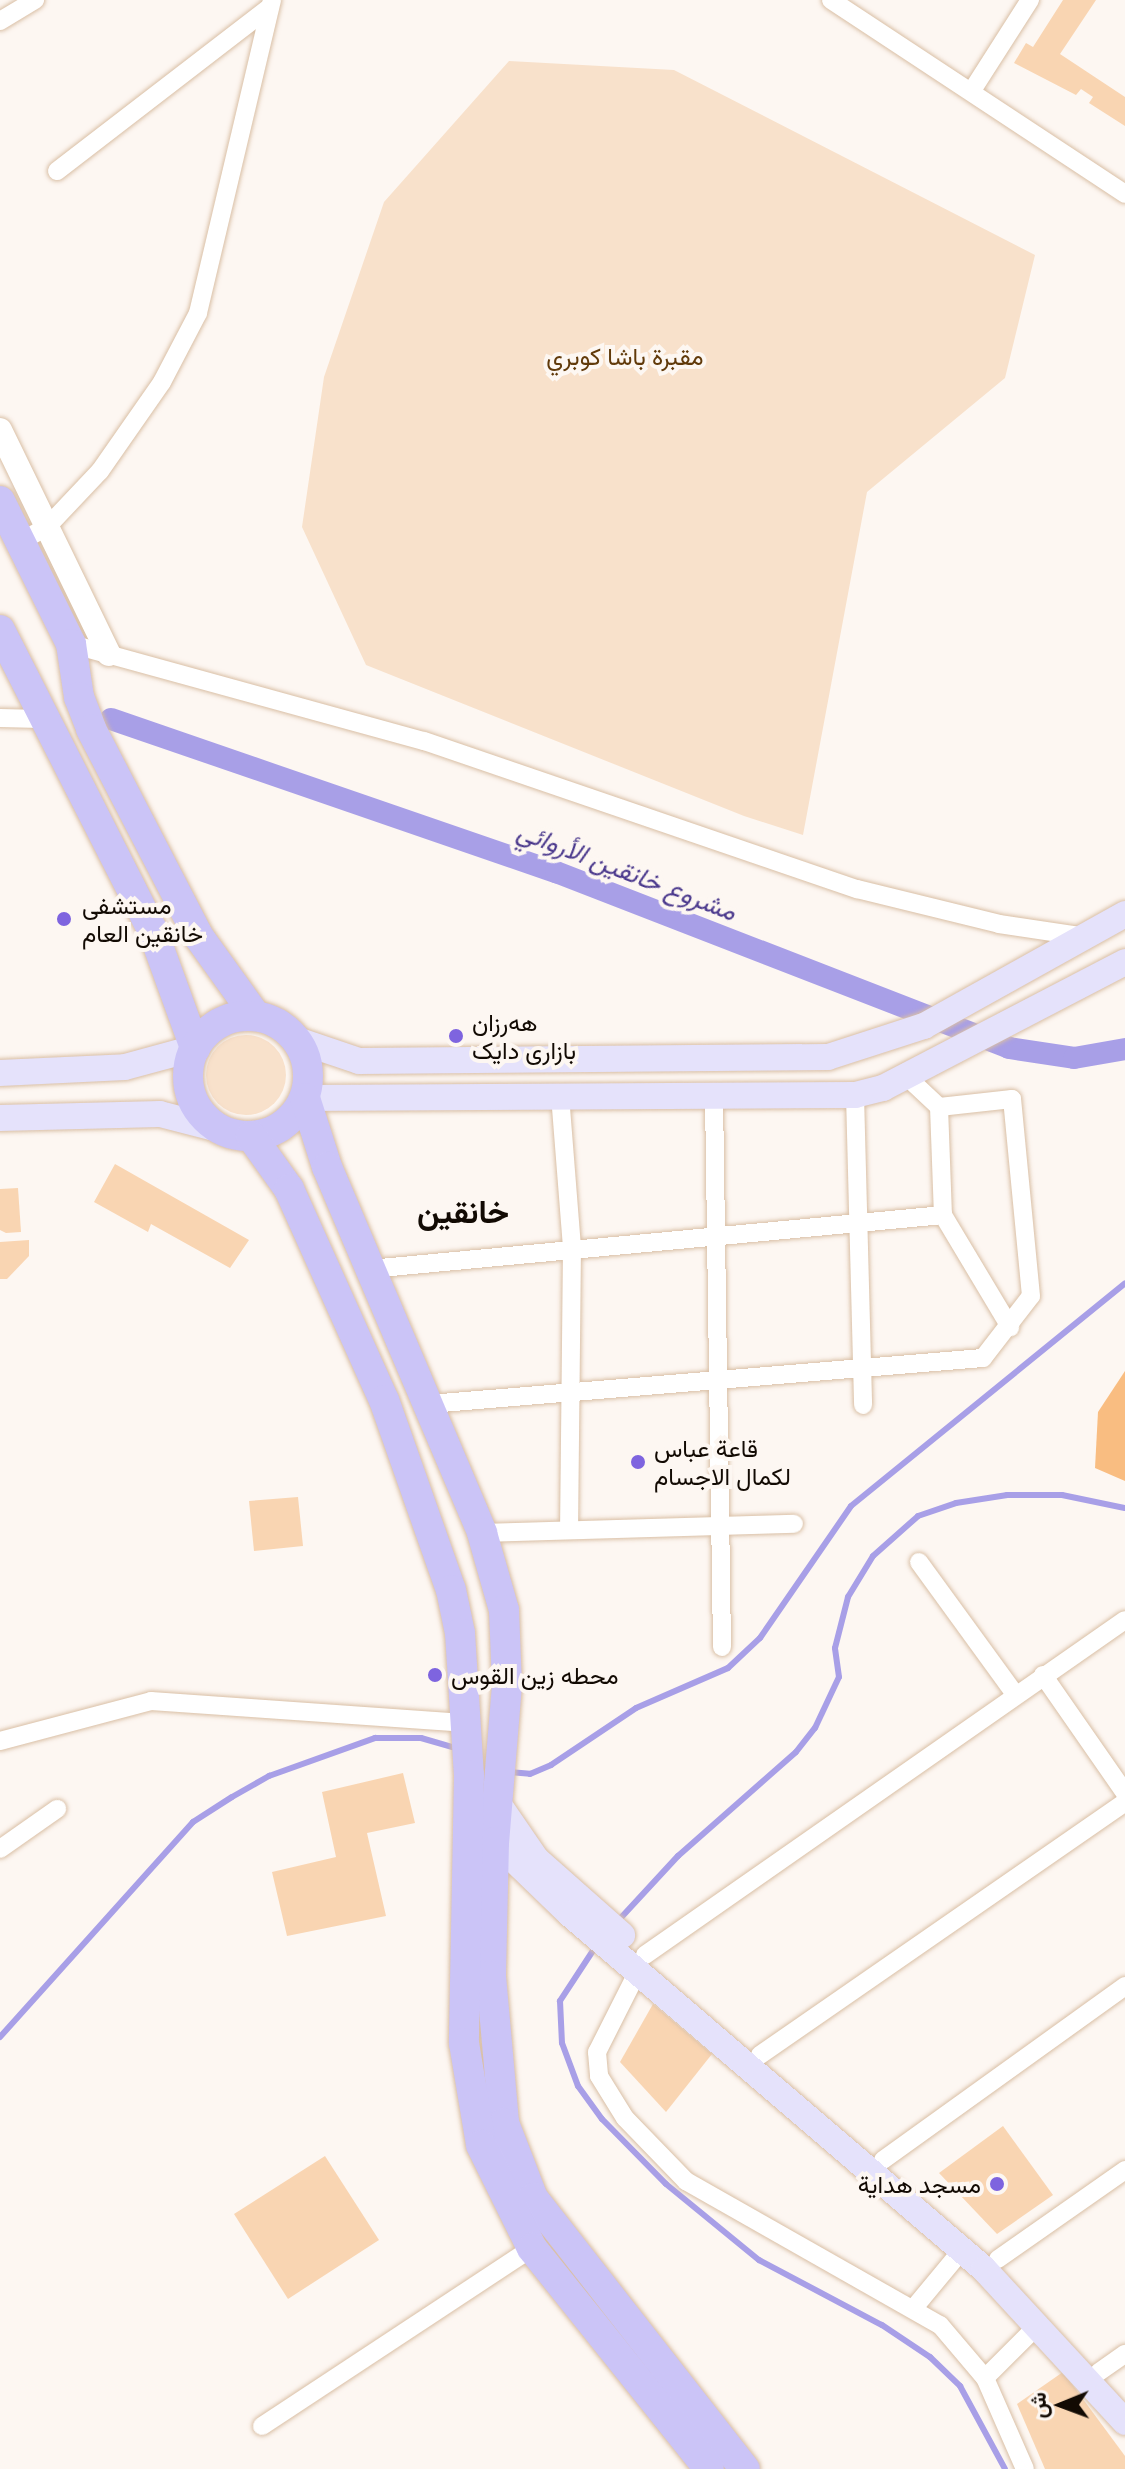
<!DOCTYPE html>
<html>
<head>
<meta charset="utf-8">
<style>
  body { margin:0 }
  #map { position:relative; width:1125px; height:2469px; overflow:hidden; background:#fdf7f2; font-family:"Open Sans",Vazirmatn,sans-serif }
  div>[style] { position:absolute }
  .green>* { inset:0; background:#f8e1cb }
  .round { border-radius:50% }
  .forest>* { inset:0; background:#f9bd81 }
  .stream>* { height:6px; margin:-3px; padding:0 3px; transform-origin:3px; border-radius:3px; background:#a89fe7 }
  .canal>* { height:22px; margin:-11px; padding:0 11px; transform-origin:11px; border-radius:11px; background:#a89fe7 }
  .building>* { inset:0; background:#f9d5b2 }
  .roads { filter:drop-shadow(0 0 2px #d9bfa5) drop-shadow(0 0 2px #d9bfa5) }
  .minor>* { height:18px; margin:-9px; padding:0 9px; transform-origin:9px; border-radius:9px; background:#fff }
  .tertiary>* { height:24px; margin:-12px; padding:0 12px; transform-origin:12px; border-radius:12px; background:#fff }
  .secondary>* { height:26px; margin:-13px; padding:0 13px; transform-origin:13px; border-radius:13px; background:#e5e2fb }
  .primary>* { height:30px; margin:-15px; padding:0 15px; transform-origin:15px; border-radius:15px; background:#cbc4f7 }
  .primary>.ring { margin:-15px; padding:0; box-sizing:content-box; background:none; border:30px solid #cbc4f7; border-radius:50% }
  .dots>* { width:22px; height:22px; translate:-50% -50%; box-sizing:border-box; border:4px solid #fdf7f2; border-radius:50% }
  span { translate:-50% -50%; white-space:nowrap; text-align:center; line-height:1.15; -webkit-text-stroke:8px #fdf7f2; paint-order:stroke }
  .park-label { font-size:24px; color:#613a0a }
  .poi-label { font-size:24px; color:#120a03 }
  .left { translate:0 -50%; text-align:left }
  .right { translate:-100% -50%; text-align:right }
  .water-label { font-size:26px; color:#4b398d; font-style:italic }
  .district-label { font-size:32px; color:#120a03; font-weight:700 }
  .north { position:absolute; left:1021px; top:2365px; width:80px; height:80px; -webkit-text-stroke:6px #fdf7f2; paint-order:stroke; rotate:269deg; font-size:22px; font-weight:700; line-height:32px; text-align:center; color:#120a03 }
  .north::after { content:''; display:block; margin:auto; width:28px; height:36px; background:#120a03; clip-path:polygon(50% 0,100% 100%,50% 72%,0 100%) }
</style>
</head>
<body>
<div id="map">
  <div class="green">
    <i style="clip-path:polygon(509px 61px,674px 70px,1035px 255px,1005px 378px,867px 492px,803px 835px,744px 816px,366px 665px,302px 527px,324px 377px,384px 202px)"></i>
    <i class="round" style="left:206px;top:1035px;width:80px;height:80px"></i>
  </div>
  <div class="forest">
    <i style="clip-path:polygon(1125px 1371px,1125px 1481px,1095px 1468px,1098px 1412px)"></i>
  </div>
  <div class="stream">
    <i style="left:509px;top:1772px;width:21px;rotate:5deg"></i>
    <i style="left:530px;top:1774px;width:23px;rotate:-23deg"></i>
    <i style="left:551px;top:1765px;width:102px;rotate:-33.8deg"></i>
    <i style="left:636px;top:1708px;width:100px;rotate:-23.5deg"></i>
    <i style="left:728px;top:1668px;width:44px;rotate:-43.2deg"></i>
    <i style="left:760px;top:1638px;width:160px;rotate:-55.4deg"></i>
    <i style="left:851px;top:1506px;width:353px;rotate:-39.1deg"></i>
    <i style="left:617px;top:1922px;width:90px;rotate:-47.3deg"></i>
    <i style="left:678px;top:1856px;width:157px;rotate:-41.4deg"></i>
    <i style="left:796px;top:1752px;width:31px;rotate:-52deg"></i>
    <i style="left:815px;top:1728px;width:56px;rotate:-64.8deg"></i>
    <i style="left:839px;top:1677px;width:29px;rotate:-98deg"></i>
    <i style="left:835px;top:1648px;width:53px;rotate:-75.7deg"></i>
    <i style="left:848px;top:1597px;width:48px;rotate:-58.6deg"></i>
    <i style="left:873px;top:1556px;width:60px;rotate:-41.6deg"></i>
    <i style="left:918px;top:1516px;width:40px;rotate:-18.9deg"></i>
    <i style="left:956px;top:1503px;width:52px;rotate:-8.9deg"></i>
    <i style="left:1007px;top:1495px;width:55px"></i>
    <i style="left:1062px;top:1495px;width:64px;rotate:11.7deg"></i>
    <i style="left:596px;top:1946px;width:66px;rotate:123.2deg"></i>
    <i style="left:560px;top:2001px;width:42px;rotate:87.3deg"></i>
    <i style="left:562px;top:2043px;width:46px;rotate:69.6deg"></i>
    <i style="left:578px;top:2086px;width:41px;rotate:54deg"></i>
    <i style="left:602px;top:2119px;width:91px;rotate:45.4deg"></i>
    <i style="left:666px;top:2184px;width:120px;rotate:39.3deg"></i>
    <i style="left:759px;top:2260px;width:139px;rotate:27.9deg"></i>
    <i style="left:882px;top:2325px;width:58px;rotate:33.7deg"></i>
    <i style="left:930px;top:2357px;width:42px;rotate:44deg"></i>
    <i style="left:960px;top:2386px;width:94px;rotate:61.5deg"></i>
    <i style="left:0;top:2037px;width:289px;rotate:-48.1deg"></i>
    <i style="left:193px;top:1822px;width:46px;rotate:-32.7deg"></i>
    <i style="left:232px;top:1797px;width:43px;rotate:-29.6deg"></i>
    <i style="left:269px;top:1776px;width:113px;rotate:-19.7deg"></i>
    <i style="left:375px;top:1738px;width:46px"></i>
    <i style="left:421px;top:1738px;width:40px;rotate:16deg"></i>
  </div>
  <div class="canal">
    <i style="left:111px;top:719px;width:471px;rotate:19deg"></i>
    <i style="left:556px;top:872px;width:486px;rotate:21.2deg"></i>
    <i style="left:1009px;top:1048px;width:66px;rotate:8.7deg"></i>
    <i style="left:1074px;top:1058px;width:52px;rotate:-10deg"></i>
  </div>
  <div class="building">
    <i style="clip-path:polygon(1063px 0,1096px 0,1060px 54px,1125px 97px,1125px 126px,1089px 103px,1093px 97px,1081px 89px,1076px 95px,1014px 63px,1026px 43px,1033px 47px)"></i>
    <i style="clip-path:polygon(115px 1164px,249px 1240px,230px 1268px,151px 1224px,148px 1232px,94px 1202px)"></i>
    <i style="clip-path:polygon(18px 1188px,21px 1232px,6px 1233px,0 1230px,0 1189px)"></i>
    <i style="clip-path:polygon(29px 1240px,29px 1256px,7px 1279px,0 1279px,0 1242px)"></i>
    <i style="clip-path:polygon(298px 1497px,303px 1546px,254px 1551px,249px 1501px)"></i>
    <i style="clip-path:polygon(403px 1773px,415px 1823px,367px 1833px,386px 1916px,287px 1936px,272px 1872px,336px 1857px,322px 1792px)"></i>
    <i style="clip-path:polygon(653px 2004px,712px 2054px,666px 2112px,620px 2062px)"></i>
    <i style="clip-path:polygon(1003px 2126px,1053px 2195px,997px 2234px,939px 2173px)"></i>
    <i style="clip-path:polygon(325px 2156px,379px 2240px,288px 2299px,234px 2214px)"></i>
    <i style="clip-path:polygon(1063px 2372px,1125px 2456px,1125px 2469px,1045px 2469px,1017px 2404px)"></i>
  </div>
  <div class="roads">
    <div class="minor">
      <i style="left:831px;top:0;width:352px;rotate:33.4deg"></i>
      <i style="left:0;top:21px;width:41px;rotate:-31deg"></i>
      <i style="left:973px;top:89px;width:106px;rotate:-57.4deg"></i>
      <i style="left:57px;top:171px;width:269px;rotate:-37.6deg"></i>
      <i style="left:19px;top:542px;width:32px;rotate:-28deg"></i>
      <i style="left:47px;top:527px;width:77px;rotate:-46.6deg"></i>
      <i style="left:100px;top:471px;width:108px;rotate:-55.1deg"></i>
      <i style="left:162px;top:382px;width:78px;rotate:-62.4deg"></i>
      <i style="left:198px;top:313px;width:322px;rotate:-76.7deg"></i>
      <i style="left:71px;top:644px;width:366px;rotate:15.4deg"></i>
      <i style="left:424px;top:741px;width:458px;rotate:18.9deg"></i>
      <i style="left:857px;top:889px;width:146px;rotate:13.8deg"></i>
      <i style="left:999px;top:924px;width:88px;rotate:8.5deg"></i>
      <i style="left:0;top:718px;width:41px;rotate:1.4deg"></i>
      <i style="left:906px;top:1076px;width:45px;rotate:43.2deg"></i>
      <i style="left:939px;top:1107px;width:108px;rotate:87.9deg"></i>
      <i style="left:943px;top:1215px;width:131px;rotate:59.1deg"></i>
      <i style="left:560px;top:1095px;width:152px;rotate:85.5deg"></i>
      <i style="left:572px;top:1247px;width:282px;rotate:90.6deg"></i>
      <i style="left:714px;top:1095px;width:552px;rotate:89.17deg"></i>
      <i style="left:855px;top:1095px;width:310px;rotate:88.5deg"></i>
      <i style="left:370px;top:1269px;width:576px;rotate:-5.38deg"></i>
      <i style="left:430px;top:1404px;width:555px;rotate:-4.76deg"></i>
      <i style="left:983px;top:1358px;width:78px;rotate:-52.3deg"></i>
      <i style="left:1031px;top:1296px;width:198px;rotate:-95.5deg"></i>
      <i style="left:1012px;top:1099px;width:73px;rotate:173.7deg"></i>
      <i style="left:482px;top:1533px;width:312px;rotate:-1.7deg"></i>
      <i style="left:919px;top:1562px;width:163px;rotate:54deg"></i>
      <i style="left:1043px;top:1675px;width:144px;rotate:55.2deg"></i>
      <i style="left:0;top:1741px;width:156px;rotate:-14.8deg"></i>
      <i style="left:151px;top:1701px;width:317px;rotate:4deg"></i>
      <i style="left:0;top:1849px;width:70px;rotate:-35.1deg"></i>
      <i style="left:645px;top:1955px;width:585px;rotate:-34.91deg"></i>
      <i style="left:638px;top:1971px;width:91px;rotate:116.8deg"></i>
      <i style="left:597px;top:2052px;width:24px;rotate:85deg"></i>
      <i style="left:599px;top:2076px;width:49px;rotate:58.2deg"></i>
      <i style="left:625px;top:2118px;width:88px;rotate:45.9deg"></i>
      <i style="left:686px;top:2181px;width:292px;rotate:29.6deg"></i>
      <i style="left:940px;top:2325px;width:70px;rotate:49.7deg"></i>
      <i style="left:985px;top:2378px;width:99px;rotate:66.3deg"></i>
      <i style="left:760px;top:2055px;width:444px;rotate:-34.7deg"></i>
      <i style="left:883px;top:2160px;width:298px;rotate:-35.7deg"></i>
      <i style="left:998px;top:2259px;width:155px;rotate:-35deg"></i>
      <i style="left:913px;top:2309px;width:77px;rotate:-50.3deg"></i>
      <i style="left:1099px;top:2372px;width:32px;rotate:-35deg"></i>
      <i style="left:985px;top:2378px;width:72px;rotate:-45deg"></i>
      <i style="left:262px;top:2426px;width:323px;rotate:-33.4deg"></i>
    </div>
    <div class="tertiary">
      <i style="left:0;top:430px;width:249px;rotate:64.1deg"></i>
    </div>
    <div class="secondary">
      <i style="left:297px;top:1040px;width:65px;rotate:18.7deg"></i>
      <i style="left:359px;top:1061px;width:469px;rotate:-0.5deg"></i>
      <i style="left:828px;top:1057px;width:101px;rotate:-17.9deg"></i>
      <i style="left:924px;top:1026px;width:230px;rotate:-29.1deg"></i>
      <i style="left:0;top:1073px;width:125px;rotate:-2.7deg"></i>
      <i style="left:125px;top:1067px;width:73px;rotate:-15.2deg"></i>
      <i style="left:305px;top:1098px;width:550px;rotate:-0.31deg"></i>
      <i style="left:855px;top:1095px;width:29px;rotate:-14deg"></i>
      <i style="left:883px;top:1088px;width:273px;rotate:-27.5deg"></i>
      <i style="left:0;top:1118px;width:160px;rotate:-1.4deg"></i>
      <i style="left:160px;top:1114px;width:64px;rotate:14.5deg"></i>
      <i style="left:497px;top:1802px;width:69px;rotate:55.6deg"></i>
      <i style="left:536px;top:1859px;width:115px;rotate:41.5deg"></i>
      <i style="left:485px;top:1832px;width:118px;rotate:44deg"></i>
      <i style="left:570px;top:1914px;width:545px;rotate:40.61deg"></i>
      <i style="left:984px;top:2269px;width:208px;rotate:47.3deg"></i>
    </div>
    <div class="primary">
      <i style="left:0;top:501px;width:160px;rotate:63.6deg"></i>
      <i style="left:71px;top:644px;width:54px;rotate:81.4deg"></i>
      <i style="left:79px;top:697px;width:34px;rotate:69deg"></i>
      <i style="left:91px;top:729px;width:234px;rotate:62.6deg"></i>
      <i style="left:199px;top:937px;width:96px;rotate:54.3deg"></i>
      <i style="left:0;top:630px;width:335px;rotate:63.1deg"></i>
      <i style="left:152px;top:929px;width:127px;rotate:70.1deg"></i>
      <i class="ring" style="left:188px;top:1016px;width:90px;height:90px"></i>
      <i style="left:305px;top:1098px;width:72px;rotate:72.3deg"></i>
      <i style="left:327px;top:1167px;width:397px;rotate:67deg"></i>
      <i style="left:482px;top:1533px;width:80px;rotate:74.1deg"></i>
      <i style="left:504px;top:1610px;width:75px;rotate:87.7deg"></i>
      <i style="left:507px;top:1685px;width:158px;rotate:94.7deg"></i>
      <i style="left:494px;top:1842px;width:134px;rotate:91.3deg"></i>
      <i style="left:491px;top:1976px;width:148px;rotate:84.9deg"></i>
      <i style="left:504px;top:2123px;width:80px;rotate:68.9deg"></i>
      <i style="left:533px;top:2198px;width:344px;rotate:52deg"></i>
      <i style="left:251px;top:1136px;width:65px;rotate:54.4deg"></i>
      <i style="left:289px;top:1189px;width:231px;rotate:65.8deg"></i>
      <i style="left:384px;top:1400px;width:201px;rotate:70.6deg"></i>
      <i style="left:451px;top:1590px;width:44px;rotate:78.2deg"></i>
      <i style="left:460px;top:1633px;width:142px;rotate:86.4deg"></i>
      <i style="left:469px;top:1775px;width:268px;rotate:91.1deg"></i>
      <i style="left:464px;top:2043px;width:103px;rotate:80.5deg"></i>
      <i style="left:481px;top:2145px;width:115px;rotate:63.7deg"></i>
      <i style="left:532px;top:2248px;width:283px;rotate:51.3deg"></i>
    </div>
  </div>
  <div class="dots">
    <i style="left:64px;top:919px;background:#7e64df"></i>
    <i style="left:456px;top:1036px;background:#7e64df"></i>
    <i style="left:638px;top:1462px;background:#7e64df"></i>
    <i style="left:435px;top:1675px;background:#7e64df"></i>
    <i style="left:997px;top:2184px;background:#7e64df"></i>
  </div>
  <div class="park-label">
    <span style="left:625px;top:356px">مقبرة باشا كوبري</span>
  </div>
  <div class="poi-label">
    <span class="left" style="left:82px;top:919px">مستشفى<br>خانقين العام</span>
    <span class="left" style="left:472px;top:1036px">هەرزان<br>بازاری دایک</span>
    <span class="left" style="left:654px;top:1462px">قاعة عباس<br>لكمال الاجسام</span>
    <span class="left" style="left:451px;top:1675px">محطه زين القوس</span>
    <span class="right" style="left:981px;top:2184px">مسجد هداية</span>
  </div>
  <div class="water-label">
    <span style="left:627px;top:871px;rotate:21deg">مشروع خانقين الأروائي</span>
  </div>
  <div class="district-label">
    <span style="left:463px;top:1211px">خانقين</span>
  </div>
  <div class="north">ش</div>
</div>
</body>
</html>
